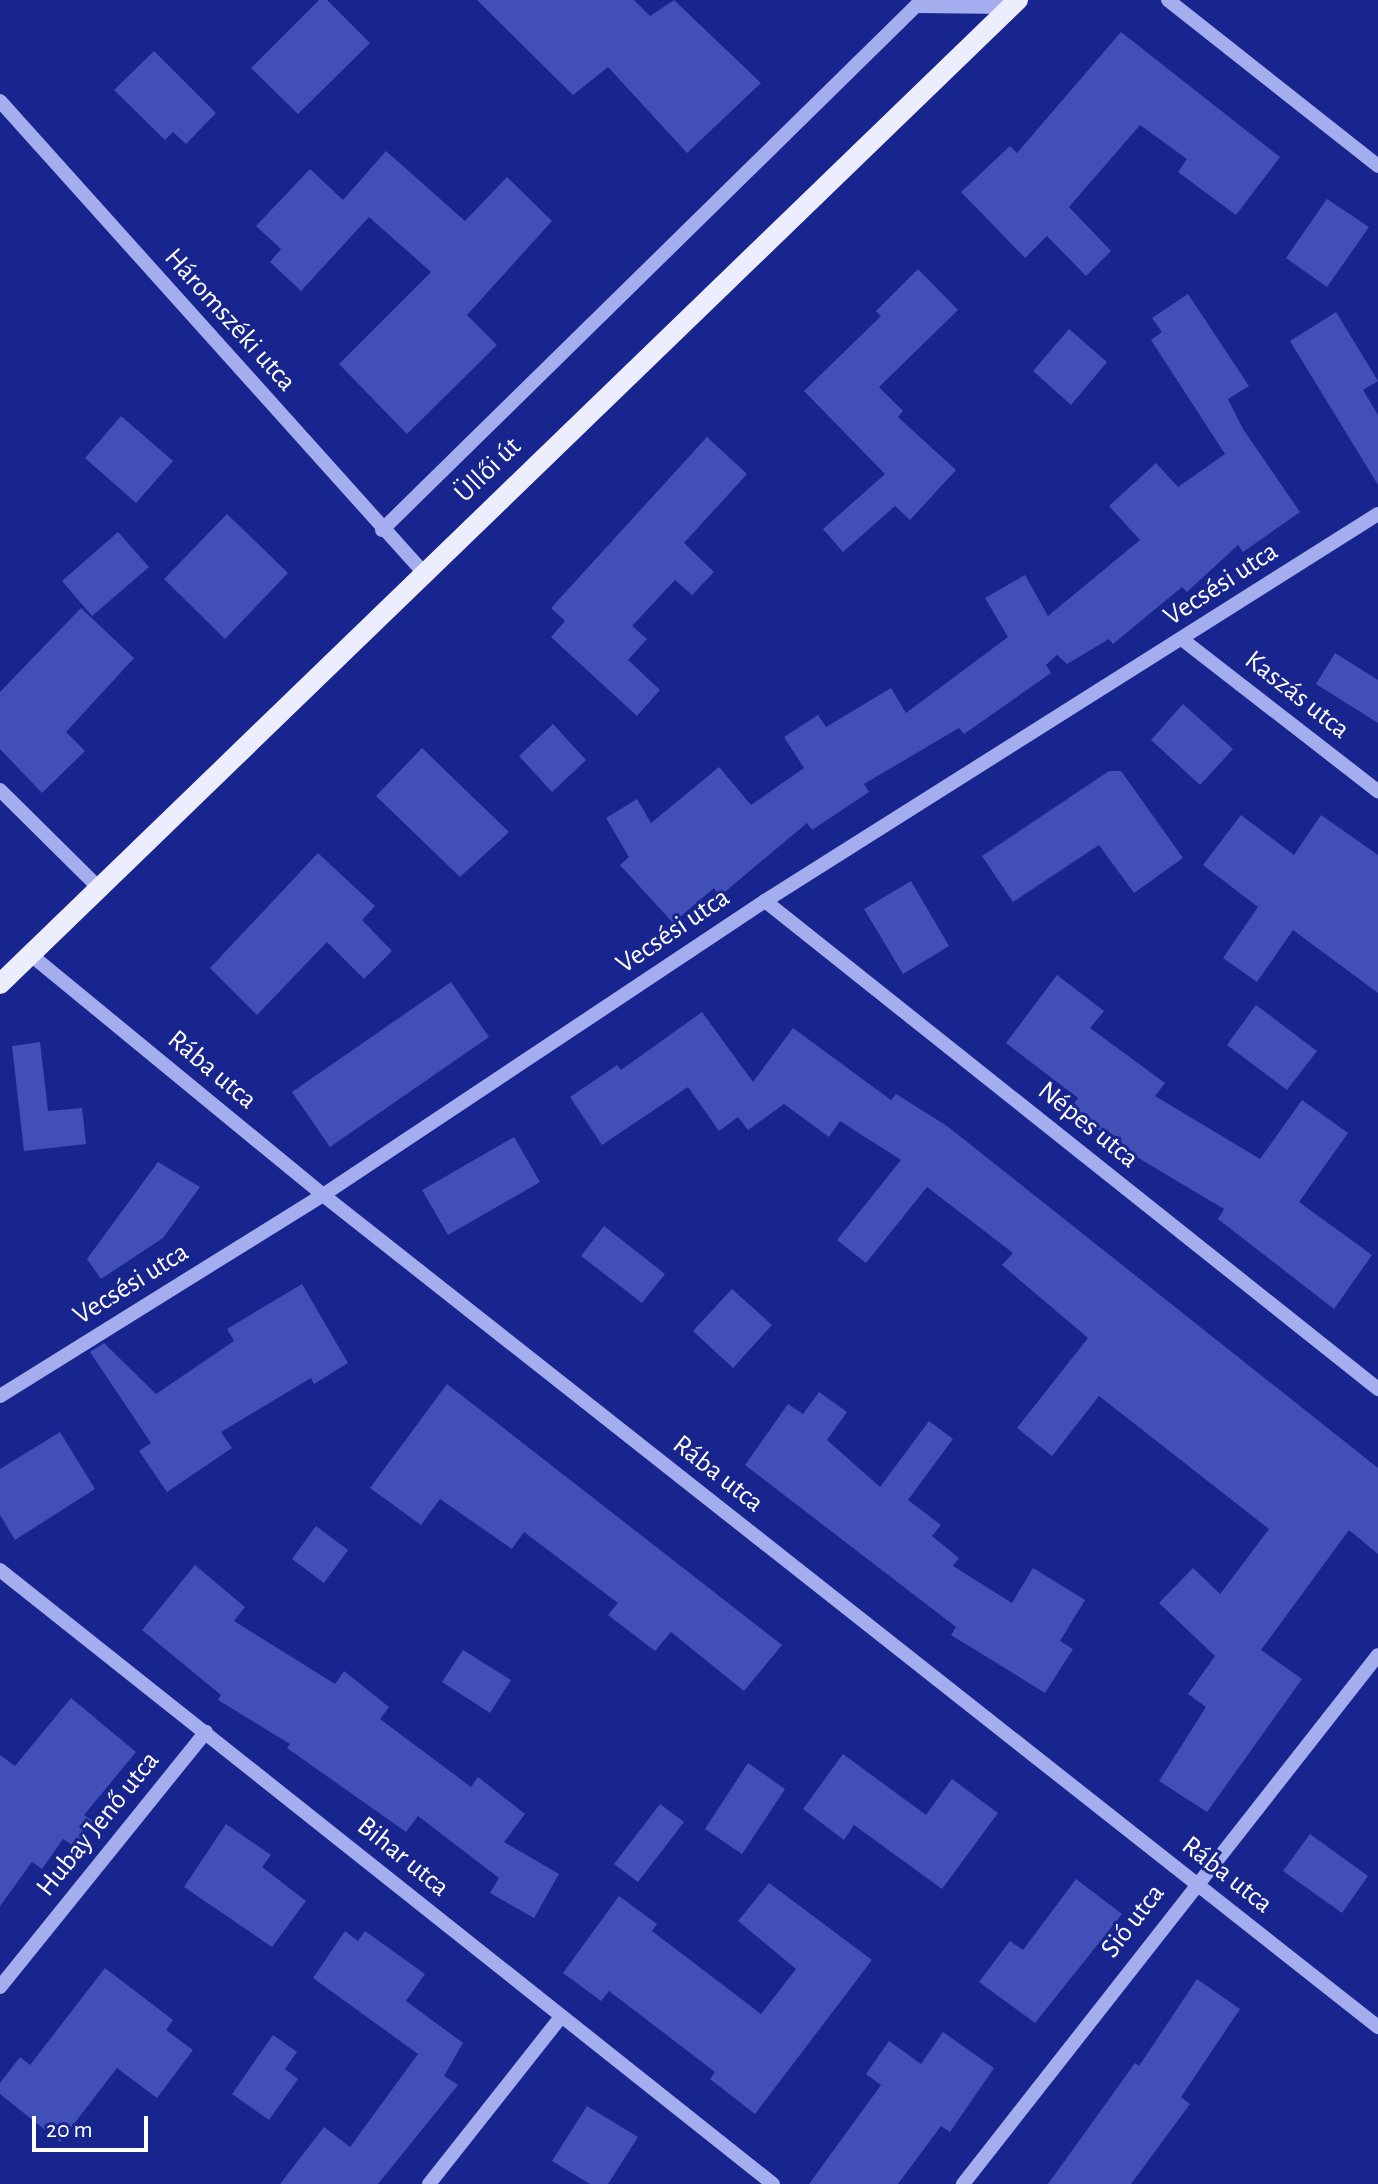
<!DOCTYPE html>
<html>
<head>
<meta charset="utf-8">
<style>
  body { margin:0 }
  #map { position:relative; width:1378px; height:2184px; overflow:hidden; background:#18258e; font-family:"Alegreya Sans",sans-serif }
  div>[style] { position:absolute }
  .building>* { inset:0; background:#414fb6 }
  .minor>* { height:14px; margin:-7px; padding:0 7px; transform-origin:7px; border-radius:7px; background:#a4aeef }
  .major>* { height:20px; margin:-10px; padding:0 10px; transform-origin:10px; border-radius:10px; background:#ecedff }
  span { translate:-50% -50%; white-space:nowrap; text-align:center; line-height:1.15; -webkit-text-stroke:6px #18258e; paint-order:stroke }
  .street-label { font-size:28px; color:#fff }
  .scale { position:absolute; left:32px; top:2116px; width:116px; height:36px; box-sizing:border-box; border:4px solid #fff; border-top:0; padding-left:10px; font-size:24px; line-height:28px; white-space:nowrap; color:#fff; -webkit-text-stroke:6px #18258e; paint-order:stroke }
</style>
</head>
<body>
<div id="map">
  <div class="building">
    <i style="clip-path:polygon(319px 0,327px 0,370px 43px,298px 114px,251px 68px)"></i>
    <i style="clip-path:polygon(477px 0,634px 0,650px 16px,674px 0,761px 83px,687px 153px,608px 67px,573px 95px)"></i>
    <i style="clip-path:polygon(1121px 32px,1280px 157px,1236px 215px,1178px 172px,1187px 159px,1140px 125px,1069px 207px,1111px 251px,1086px 276px,1047px 236px,1025px 258px,961px 192px,1010px 146px,1017px 153px)"></i>
    <i style="clip-path:polygon(154px 51px,216px 113px,186px 144px,173px 132px,165px 140px,114px 90px)"></i>
    <i style="clip-path:polygon(386px 151px,465px 221px,507px 177px,552px 221px,467px 315px,497px 345px,407px 434px,339px 364px,431px 272px,369px 217px,301px 291px,270px 262px,281px 249px,256px 226px,310px 169px,343px 200px)"></i>
    <i style="clip-path:polygon(1327px 199px,1369px 227px,1327px 287px,1286px 258px)"></i>
    <i style="clip-path:polygon(918px 269px,958px 310px,879px 387px,903px 411px,898px 417px,956px 470px,910px 520px,895px 506px,843px 552px,823px 529px,885px 474px,804px 391px,881px 316px,876px 311px)"></i>
    <i style="clip-path:polygon(1188px 294px,1249px 386px,1228px 399px,1243px 429px,1300px 512px,1243px 552px,1238px 545px,1187px 592px,1182px 587px,1113px 644px,1109px 639px,1067px 664px,1057px 655px,1046px 665px,1051px 673px,964px 734px,959px 728px,864px 784px,869px 792px,812px 830px,807px 823px,720px 896px,714px 888px,673px 923px,620px 865px,629px 857px,606px 818px,637px 799px,651px 823px,719px 767px,751px 805px,804px 768px,784px 737px,818px 715px,826px 727px,891px 688px,906px 713px,1008px 637px,985px 598px,1025px 575px,1048px 616px,1140px 540px,1109px 506px,1156px 463px,1178px 487px,1225px 454px,1151px 340px,1162px 332px,1152px 318px)"></i>
    <i style="clip-path:polygon(1336px 312px,1378px 381px,1363px 390px,1378px 415px,1378px 485px,1290px 341px)"></i>
    <i style="clip-path:polygon(1069px 329px,1107px 362px,1071px 405px,1033px 371px)"></i>
    <i style="clip-path:polygon(121px 416px,173px 461px,136px 503px,85px 458px)"></i>
    <i style="clip-path:polygon(707px 437px,747px 474px,684px 543px,714px 572px,692px 595px,675px 580px,632px 626px,647px 639px,628px 660px,660px 690px,637px 716px,551px 637px,565px 621px,551px 608px)"></i>
    <i style="clip-path:polygon(227px 514px,288px 573px,225px 639px,164px 579px)"></i>
    <i style="clip-path:polygon(118px 532px,149px 567px,92px 616px,62px 581px)"></i>
    <i style="clip-path:polygon(81px 608px,134px 658px,66px 732px,85px 751px,42px 793px,0 749px,0 692px)"></i>
    <i style="clip-path:polygon(1335px 653px,1378px 680px,1378px 723px,1316px 684px)"></i>
    <i style="clip-path:polygon(1183px 704px,1233px 749px,1200px 785px,1151px 740px)"></i>
    <i style="clip-path:polygon(553px 724px,586px 760px,552px 792px,519px 756px)"></i>
    <i style="clip-path:polygon(422px 748px,509px 832px,460px 877px,376px 796px)"></i>
    <i style="clip-path:polygon(1109px 771px,1121px 771px,1183px 858px,1134px 893px,1099px 845px,1013px 902px,982px 856px)"></i>
    <i style="clip-path:polygon(1241px 815px,1294px 855px,1321px 815px,1378px 855px,1378px 993px,1293px 930px,1257px 982px,1223px 958px,1258px 907px,1203px 865px)"></i>
    <i style="clip-path:polygon(318px 853px,375px 906px,362px 920px,392px 951px,364px 979px,327px 942px,257px 1015px,210px 968px)"></i>
    <i style="clip-path:polygon(911px 881px,949px 946px,903px 974px,864px 909px)"></i>
    <i style="clip-path:polygon(1057px 975px,1104px 1011px,1090px 1028px,1165px 1083px,1155px 1096px,1260px 1159px,1302px 1100px,1348px 1133px,1299px 1202px,1372px 1255px,1334px 1309px,1218px 1219px,1224px 1209px,1130px 1153px,1070px 1109px,1078px 1098px,1006px 1043px)"></i>
    <i style="clip-path:polygon(451px 982px,489px 1037px,330px 1147px,292px 1092px)"></i>
    <i style="clip-path:polygon(1256px 1005px,1317px 1051px,1287px 1090px,1227px 1045px)"></i>
    <i style="clip-path:polygon(702px 1012px,753px 1082px,793px 1028px,891px 1100px,896px 1094px,947px 1126px,1378px 1468px,1378px 1554px,1349px 1530px,1261px 1650px,1302px 1679px,1207px 1812px,1159px 1781px,1206px 1707px,1188px 1694px,1215px 1656px,1159px 1603px,1193px 1568px,1220px 1594px,1269px 1529px,1099px 1396px,1052px 1456px,1017px 1428px,1088px 1338px,1002px 1265px,1013px 1253px,927px 1187px,866px 1263px,837px 1240px,901px 1160px,840px 1121px,829px 1137px,784px 1104px,748px 1130px,738px 1117px,719px 1131px,688px 1087px,602px 1145px,570px 1097px,617px 1065px,621px 1070px)"></i>
    <i style="clip-path:polygon(40px 1042px,48px 1111px,82px 1108px,86px 1144px,24px 1151px,12px 1046px)"></i>
    <i style="clip-path:polygon(514px 1137px,540px 1182px,448px 1235px,422px 1190px)"></i>
    <i style="clip-path:polygon(158px 1162px,200px 1187px,163px 1238px,101px 1279px,87px 1259px)"></i>
    <i style="clip-path:polygon(604px 1226px,665px 1274px,642px 1303px,581px 1256px)"></i>
    <i style="clip-path:polygon(302px 1284px,348px 1363px,314px 1384px,311px 1378px,221px 1432px,232px 1448px,167px 1492px,139px 1451px,151px 1443px,90px 1352px,104px 1343px,156px 1394px,234px 1341px,227px 1329px)"></i>
    <i style="clip-path:polygon(732px 1289px,772px 1325px,733px 1368px,693px 1331px)"></i>
    <i style="clip-path:polygon(447px 1384px,782px 1645px,744px 1691px,671px 1632px,655px 1651px,608px 1615px,618px 1603px,524px 1532px,512px 1549px,440px 1499px,421px 1525px,370px 1488px)"></i>
    <i style="clip-path:polygon(819px 1392px,847px 1412px,827px 1440px,880px 1487px,929px 1421px,953px 1439px,908px 1500px,941px 1525px,932px 1536px,959px 1558px,953px 1566px,1012px 1603px,1033px 1568px,1085px 1600px,1060px 1641px,1073px 1649px,1045px 1693px,951px 1635px,956px 1627px,745px 1465px,788px 1404px,803px 1414px)"></i>
    <i style="clip-path:polygon(60px 1432px,95px 1489px,15px 1540px,0 1515px,0 1469px)"></i>
    <i style="clip-path:polygon(316px 1526px,348px 1550px,324px 1583px,292px 1559px)"></i>
    <i style="clip-path:polygon(195px 1565px,245px 1607px,234px 1621px,335px 1684px,344px 1671px,389px 1707px,380px 1719px,471px 1787px,478px 1777px,525px 1814px,504px 1842px,559px 1874px,534px 1918px,490px 1893px,499px 1878px,418px 1816px,406px 1832px,287px 1748px,290px 1744px,218px 1700px,221px 1695px,142px 1630px)"></i>
    <i style="clip-path:polygon(463px 1650px,511px 1680px,490px 1713px,442px 1682px)"></i>
    <i style="clip-path:polygon(71px 1698px,136px 1752px,84px 1815px,93px 1821px,75px 1847px,63px 1839px,42px 1869px,32px 1862px,0 1906px,0 1755px,15px 1766px)"></i>
    <i style="clip-path:polygon(843px 1754px,926px 1815px,952px 1779px,998px 1813px,942px 1889px,854px 1825px,844px 1840px,803px 1809px)"></i>
    <i style="clip-path:polygon(748px 1763px,785px 1789px,742px 1854px,705px 1829px)"></i>
    <i style="clip-path:polygon(660px 1804px,684px 1822px,638px 1882px,614px 1864px)"></i>
    <i style="clip-path:polygon(226px 1824px,271px 1855px,262px 1867px,306px 1901px,272px 1947px,184px 1887px)"></i>
    <i style="clip-path:polygon(1310px 1834px,1368px 1876px,1342px 1913px,1283px 1871px)"></i>
    <i style="clip-path:polygon(1076px 1879px,1122px 1914px,1035px 2023px,979px 1982px,1010px 1941px,1023px 1950px)"></i>
    <i style="clip-path:polygon(769px 1883px,872px 1960px,755px 2114px,710px 2079px,715px 2072px,609px 1991px,601px 2001px,563px 1973px,619px 1896px,657px 1924px,652px 1931px,761px 2014px,796px 1969px,738px 1921px)"></i>
    <i style="clip-path:polygon(345px 1931px,358px 1941px,365px 1931px,425px 1974px,406px 2001px,463px 2043px,444px 2076px,458px 2085px,378px 2184px,280px 2184px,324px 2127px,350px 2147px,418px 2054px,313px 1978px)"></i>
    <i style="clip-path:polygon(105px 1968px,173px 2020px,166px 2030px,193px 2050px,157px 2098px,117px 2068px,60px 2142px,0 2094px,0 2083px,20px 2057px,30px 2065px)"></i>
    <i style="clip-path:polygon(1197px 1979px,1240px 2009px,1181px 2097px,1190px 2104px,1131px 2184px,1048px 2184px,1135px 2063px,1139px 2066px)"></i>
    <i style="clip-path:polygon(943px 2032px,994px 2068px,950px 2132px,941px 2126px,898px 2184px,809px 2184px,881px 2085px,866px 2074px,889px 2041px,921px 2064px)"></i>
    <i style="clip-path:polygon(273px 2035px,297px 2052px,285px 2069px,298px 2079px,269px 2120px,232px 2094px)"></i>
    <i style="clip-path:polygon(587px 2106px,638px 2137px,608px 2184px,590px 2184px,552px 2161px)"></i>
  </div>
  <div class="minor">
    <i style="left:1168px;top:0;width:268px;rotate:38.3deg"></i>
    <i style="left:0;top:101px;width:633px;rotate:48.07deg"></i>
    <i style="left:382px;top:530px;width:748px;rotate:-44.46deg"></i>
    <i style="left:916px;top:6px;width:95px;rotate:0.6deg"></i>
    <i style="left:1183px;top:640px;width:247px;rotate:37.8deg"></i>
    <i style="left:0;top:790px;width:139px;rotate:44.7deg"></i>
    <i style="left:765px;top:901px;width:784px;rotate:38.52deg"></i>
    <i style="left:31px;top:955px;width:378px;rotate:39.4deg"></i>
    <i style="left:323px;top:1195px;width:1344px;rotate:38.26deg"></i>
    <i style="left:0;top:1396px;width:380px;rotate:-31.9deg"></i>
    <i style="left:323px;top:1195px;width:531px;rotate:-33.63deg"></i>
    <i style="left:765px;top:901px;width:725px;rotate:-32.27deg"></i>
    <i style="left:0;top:1570px;width:987px;rotate:38.46deg"></i>
    <i style="left:0;top:1987px;width:328px;rotate:-51.1deg"></i>
    <i style="left:429px;top:2184px;width:213px;rotate:-51.7deg"></i>
    <i style="left:963px;top:2184px;width:672px;rotate:-51.89deg"></i>
  </div>
  <div class="major">
    <i style="left:0;top:984px;width:1416px;rotate:-44.03deg"></i>
  </div>
  <div class="street-label">
    <span style="left:230px;top:320px;rotate:48deg">Háromszéki utca</span>
    <span style="left:488px;top:470px;rotate:-44deg">Üllői út</span>
    <span style="left:1221px;top:584px;rotate:-33deg">Vecsési utca</span>
    <span style="left:1297px;top:695px;rotate:38deg">Kaszás utca</span>
    <span style="left:673px;top:931px;rotate:-34deg">Vecsési utca</span>
    <span style="left:212px;top:1070px;rotate:40deg">Rába utca</span>
    <span style="left:1088px;top:1125px;rotate:39deg">Népes utca</span>
    <span style="left:131px;top:1284px;rotate:-32deg">Vecsési utca</span>
    <span style="left:718px;top:1474px;rotate:38deg">Rába utca</span>
    <span style="left:98px;top:1824px;rotate:-51deg">Hubay Jenő utca</span>
    <span style="left:403px;top:1857px;rotate:39deg">Bihar utca</span>
    <span style="left:1227px;top:1875px;rotate:38deg">Rába utca</span>
    <span style="left:1133px;top:1921px;rotate:-52deg">Sió utca</span>
  </div>
  <div class="scale">20 m</div>
</div>
</body>
</html>
